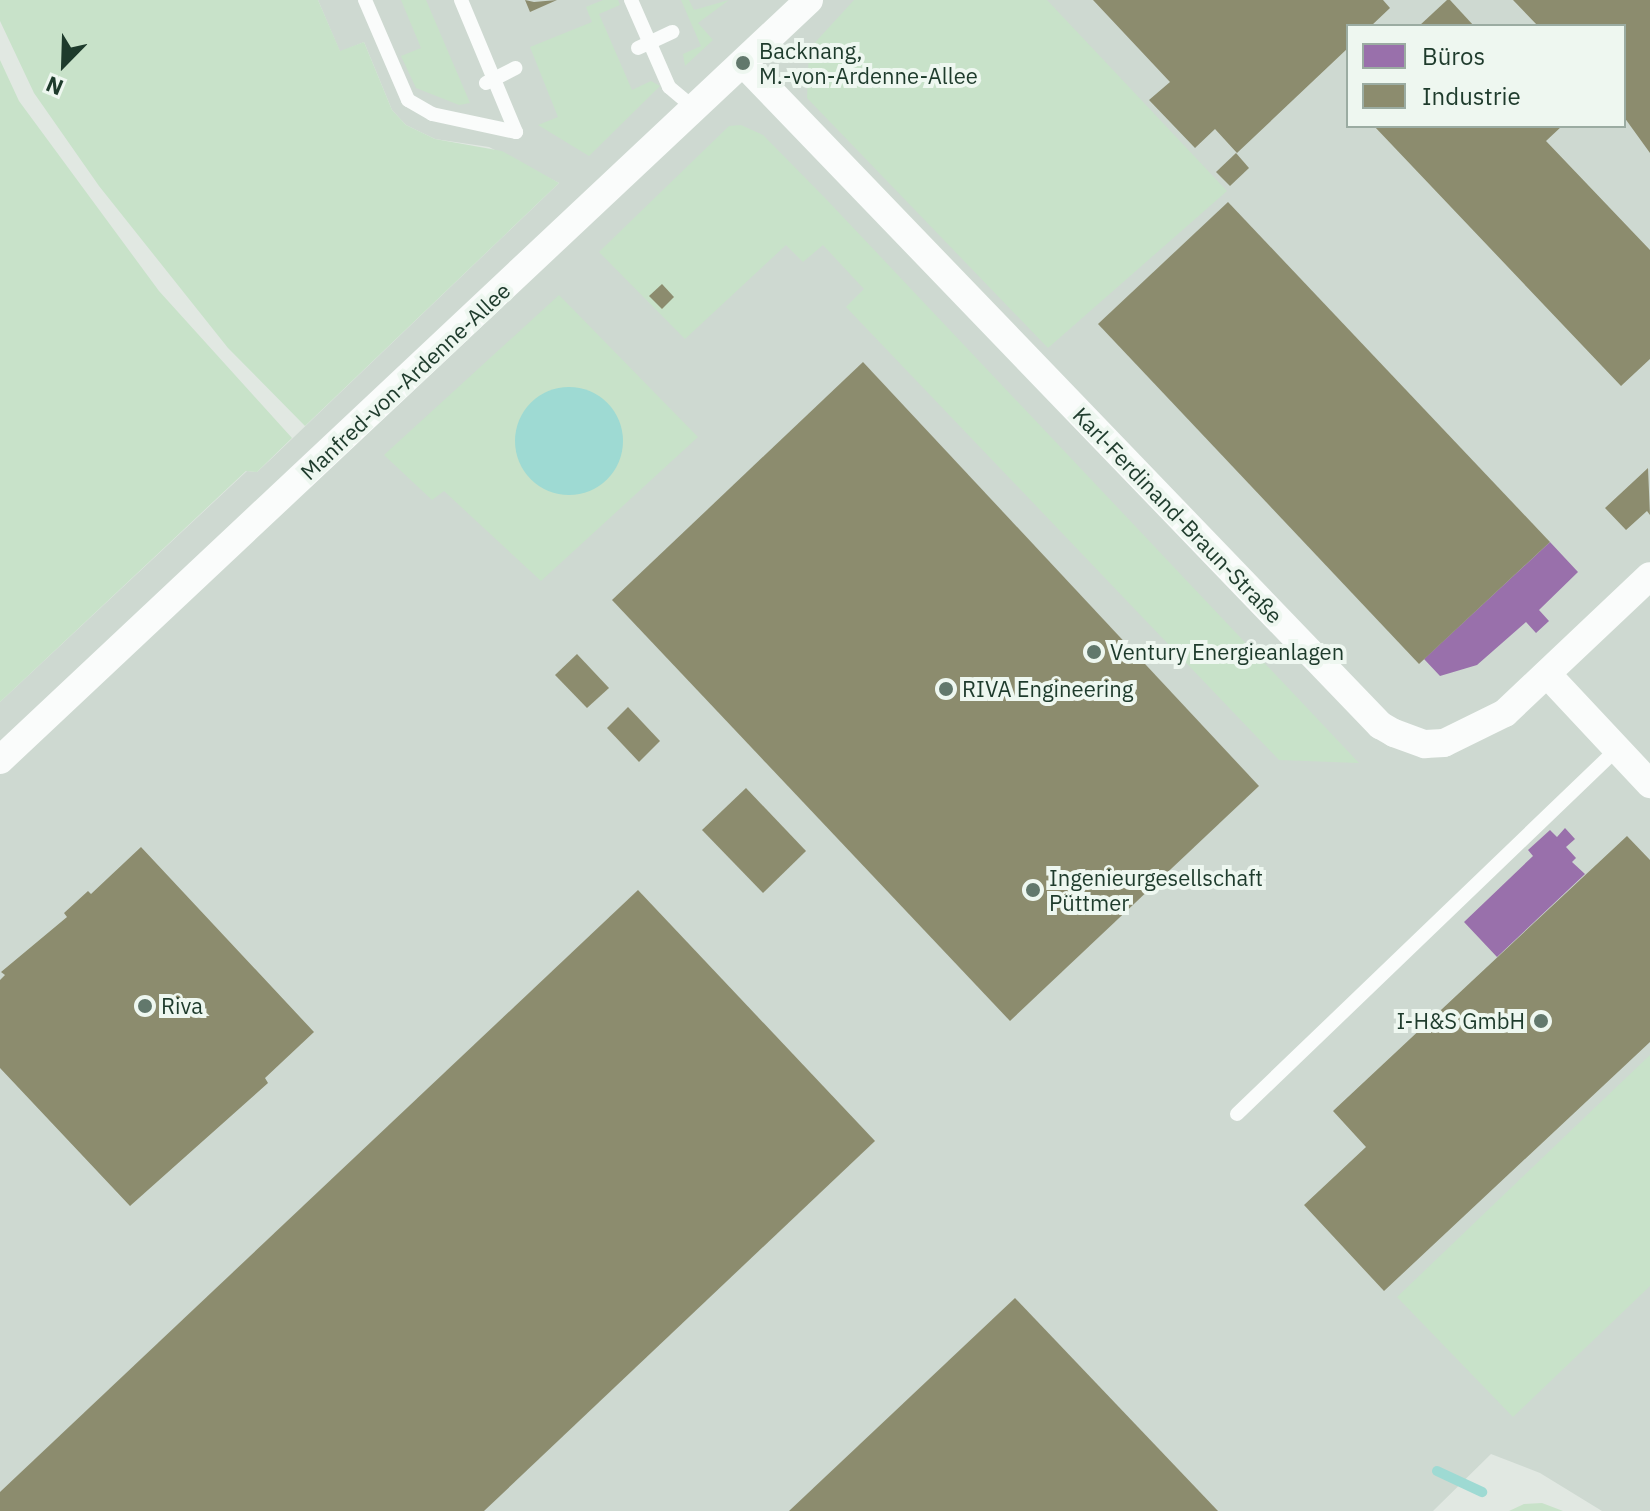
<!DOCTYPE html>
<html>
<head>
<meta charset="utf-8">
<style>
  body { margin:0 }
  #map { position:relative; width:1650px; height:1511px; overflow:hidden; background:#e1e8e2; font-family:"IBM Plex Sans",sans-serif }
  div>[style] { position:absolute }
  .built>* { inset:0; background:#ced9d1 }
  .green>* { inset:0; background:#c8e2c9 }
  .water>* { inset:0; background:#9edad3 }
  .round { border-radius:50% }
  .offices>* { inset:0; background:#9970ab }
  .industry>* { inset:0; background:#8c8c6e }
  .stream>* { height:10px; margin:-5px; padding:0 5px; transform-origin:5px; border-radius:5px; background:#9edad3 }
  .lane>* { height:14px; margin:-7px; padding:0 7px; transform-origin:7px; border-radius:7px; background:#fafcfb }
  .street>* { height:28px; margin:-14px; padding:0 14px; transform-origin:14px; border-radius:14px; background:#fafcfb }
  .dots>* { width:22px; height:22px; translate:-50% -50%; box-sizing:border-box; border:4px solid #eef7f0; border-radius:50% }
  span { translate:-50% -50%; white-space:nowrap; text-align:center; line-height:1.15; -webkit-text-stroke:8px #eef7f0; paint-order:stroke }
  .poi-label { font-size:22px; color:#1e3b2c }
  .left { translate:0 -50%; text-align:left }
  .right { translate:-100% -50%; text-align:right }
  .street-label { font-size:22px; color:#1e3b2c }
  .legend { position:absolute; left:1346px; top:24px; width:280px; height:104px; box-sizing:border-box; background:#eef7f0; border:2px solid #9baca2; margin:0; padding:10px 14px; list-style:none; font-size:24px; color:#1e3b2c }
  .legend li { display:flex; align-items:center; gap:16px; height:40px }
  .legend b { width:40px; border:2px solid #9baca2 }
  .north { position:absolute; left:24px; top:24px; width:80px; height:80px; -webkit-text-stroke:6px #eef7f0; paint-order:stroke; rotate:203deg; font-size:22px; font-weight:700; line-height:32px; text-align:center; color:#1e3b2c }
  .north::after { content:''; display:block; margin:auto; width:28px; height:36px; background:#1e3b2c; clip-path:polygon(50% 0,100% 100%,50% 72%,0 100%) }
</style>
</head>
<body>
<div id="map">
  <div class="built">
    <i style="clip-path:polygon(evenodd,318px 0,1650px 0,1650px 1511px,1602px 1511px,1540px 1473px,1491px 1454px,1433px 1511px,0 1511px,0 702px,247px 471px,257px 472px,270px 460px,559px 183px,489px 147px,435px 139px,406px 125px,392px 110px,364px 42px,340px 52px,318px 0,1348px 26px,1624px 26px,1624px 126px,1348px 126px,1348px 26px)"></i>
  </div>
  <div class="green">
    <i style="clip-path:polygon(0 0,318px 0,340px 51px,364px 42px,392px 110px,406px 125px,435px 139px,502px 151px,559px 183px,305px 426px,228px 348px,99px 186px,34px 93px,0 21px)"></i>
    <i style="clip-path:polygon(401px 0,426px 0,470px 103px,459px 105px,416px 88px,401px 56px,421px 48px)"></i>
    <i style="clip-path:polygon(603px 0,618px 0,620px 5px,599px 14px,632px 90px,651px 81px,660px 86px,589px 156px,538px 125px,558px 117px,530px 47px,592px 22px,586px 7px)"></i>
    <i style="clip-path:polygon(681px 0,689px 0,694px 10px,729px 0,698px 23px,713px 40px,685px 66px,683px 54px,701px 46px)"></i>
    <i style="clip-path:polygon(854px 0,1047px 0,1227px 191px,1048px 348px,807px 98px,809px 49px)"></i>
    <i style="clip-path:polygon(0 60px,19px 101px,159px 291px,292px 438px,257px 472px,246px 471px,0 702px)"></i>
    <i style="clip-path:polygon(741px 125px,763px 135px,826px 199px,1359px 763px,1279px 760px,846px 307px,864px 289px,823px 245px,803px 262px,786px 245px,685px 339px,599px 252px,729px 126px)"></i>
    <i style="clip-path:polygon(559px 295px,698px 437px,541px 581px,444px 491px,432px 500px,384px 455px)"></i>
    <i style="clip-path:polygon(1650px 1055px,1650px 1286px,1513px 1417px,1397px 1297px)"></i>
    <i style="clip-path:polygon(1542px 1503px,1563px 1511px,1509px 1511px,1524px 1504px)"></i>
  </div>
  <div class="water">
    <i class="round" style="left:515px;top:387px;width:108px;height:108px"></i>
  </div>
  <div class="offices">
    <i style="clip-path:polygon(1550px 542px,1578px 572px,1539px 610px,1549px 621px,1536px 633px,1526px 622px,1477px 665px,1440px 676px,1424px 659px)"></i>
    <i style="clip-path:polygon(1565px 828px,1575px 839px,1566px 847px,1576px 858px,1572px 862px,1585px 874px,1497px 957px,1464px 922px,1533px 856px,1528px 850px,1550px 830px,1557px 837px)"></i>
  </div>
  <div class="industry">
    <i style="clip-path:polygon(525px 0,534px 2px,557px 0,530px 12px)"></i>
    <i style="clip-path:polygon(1093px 0,1383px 0,1390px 8px,1371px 26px,1348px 26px,1348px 48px,1237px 153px,1215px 129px,1195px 148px,1149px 100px,1170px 82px)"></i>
    <i style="clip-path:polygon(1450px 0,1474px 26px,1419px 26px,1447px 0)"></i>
    <i style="clip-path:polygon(1513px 0,1650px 0,1650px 153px,1624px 117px,1624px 26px,1538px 26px)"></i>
    <i style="clip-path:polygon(1374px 126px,1562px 126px,1546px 141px,1650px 250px,1650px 359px,1621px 386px)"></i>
    <i style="clip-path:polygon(1236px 153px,1249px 168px,1230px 186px,1216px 172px)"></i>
    <i style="clip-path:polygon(1228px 202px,1550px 542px,1419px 664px,1098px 324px)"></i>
    <i style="clip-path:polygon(662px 284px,674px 297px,662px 309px,649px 296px)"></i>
    <i style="clip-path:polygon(863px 362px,1259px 786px,1010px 1021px,612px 600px)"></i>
    <i style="clip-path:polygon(1648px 468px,1650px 515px,1647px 511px,1626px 530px,1605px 508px)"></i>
    <i style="clip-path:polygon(577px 654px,609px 688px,587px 708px,555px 675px)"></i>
    <i style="clip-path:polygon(628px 707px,660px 741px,639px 762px,607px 728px)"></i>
    <i style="clip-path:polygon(746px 788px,806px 851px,763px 893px,702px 830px)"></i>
    <i style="clip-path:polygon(1627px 836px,1650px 860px,1650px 1042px,1384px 1291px,1304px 1205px,1366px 1147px,1333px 1111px)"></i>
    <i style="clip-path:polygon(141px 847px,314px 1032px,265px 1078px,268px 1083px,130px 1206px,0 1068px,0 980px,5px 975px,1px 972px,67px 917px,64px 913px,88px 891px,91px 894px)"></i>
    <i style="clip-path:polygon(638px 890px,875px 1141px,484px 1511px,0 1511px,0 1492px)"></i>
    <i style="clip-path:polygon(1015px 1298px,1218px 1511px,789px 1511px)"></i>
  </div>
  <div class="stream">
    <i style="left:1437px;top:1471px;width:50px;rotate:25deg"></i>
  </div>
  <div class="lane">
    <i style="left:365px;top:0;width:109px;rotate:66.7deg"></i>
    <i style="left:408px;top:100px;width:28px;rotate:30deg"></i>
    <i style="left:432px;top:114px;width:86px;rotate:12.1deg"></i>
    <i style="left:461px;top:0;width:143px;rotate:67.4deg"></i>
    <i style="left:631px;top:0;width:95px;rotate:66.4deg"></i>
    <i style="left:669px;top:87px;width:34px;rotate:40deg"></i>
    <i style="left:638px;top:48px;width:38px;rotate:-25deg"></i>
    <i style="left:486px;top:83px;width:33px;rotate:-27deg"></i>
    <i style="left:1237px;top:1114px;width:528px;rotate:-43.85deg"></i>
  </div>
  <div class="street">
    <i style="left:743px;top:63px;width:919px;rotate:46.1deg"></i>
    <i style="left:1380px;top:725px;width:16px;rotate:30deg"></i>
    <i style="left:1394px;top:733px;width:33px;rotate:20deg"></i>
    <i style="left:1425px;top:744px;width:19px;rotate:-3deg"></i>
    <i style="left:1444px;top:743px;width:68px;rotate:-26.2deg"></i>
    <i style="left:1505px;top:713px;width:199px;rotate:-43.4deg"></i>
    <i style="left:1547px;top:674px;width:151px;rotate:46.9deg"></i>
    <i style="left:0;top:760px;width:1110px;rotate:-43.21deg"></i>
  </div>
  <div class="dots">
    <i style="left:743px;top:63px;background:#62786c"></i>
    <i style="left:1094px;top:652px;background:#62786c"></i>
    <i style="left:946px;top:689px;background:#62786c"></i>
    <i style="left:1033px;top:890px;background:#62786c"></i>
    <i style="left:145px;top:1006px;background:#62786c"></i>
    <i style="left:1541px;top:1021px;background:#62786c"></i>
  </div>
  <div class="poi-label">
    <span class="left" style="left:759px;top:63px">Backnang,<br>M.-von-Ardenne-Allee</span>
    <span class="left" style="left:1110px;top:652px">Ventury Energieanlagen</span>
    <span class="left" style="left:962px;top:689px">RIVA Engineering</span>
    <span class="left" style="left:1049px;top:890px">Ingenieurgesellschaft<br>Püttmer</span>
    <span class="left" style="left:161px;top:1006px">Riva</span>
    <span class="right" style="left:1525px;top:1021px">I-H&amp;S GmbH</span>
  </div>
  <div class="street-label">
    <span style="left:405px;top:381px;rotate:-43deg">Manfred-von-Ardenne-Allee</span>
    <span style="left:1178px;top:515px;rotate:46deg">Karl-Ferdinand-Braun-Straße</span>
  </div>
  <ul class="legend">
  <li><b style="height:22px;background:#9970ab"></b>Büros</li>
  <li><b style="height:22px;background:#8c8c6e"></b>Industrie</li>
  </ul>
  <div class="north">N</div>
</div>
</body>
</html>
